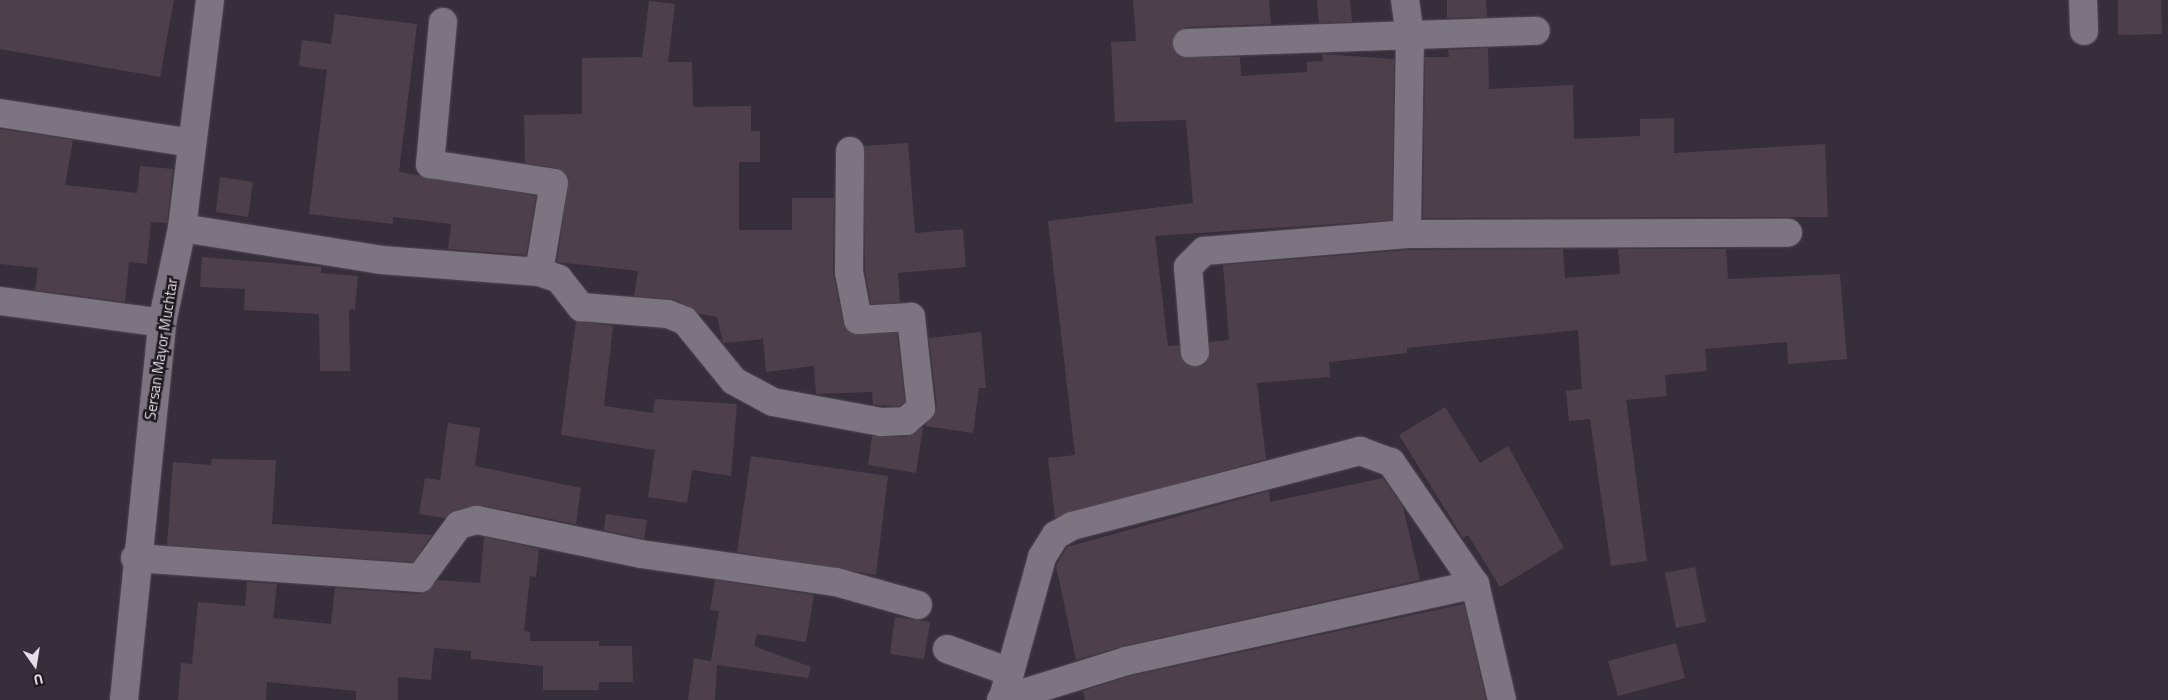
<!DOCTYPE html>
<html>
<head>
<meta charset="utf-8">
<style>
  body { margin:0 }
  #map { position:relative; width:2168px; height:700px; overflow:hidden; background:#362e3a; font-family:"Titillium Web",sans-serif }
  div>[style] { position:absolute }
  .building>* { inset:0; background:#4e404a }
  .roads { filter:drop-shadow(0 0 1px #514a54) drop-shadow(0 0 1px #514a54) }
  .street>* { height:28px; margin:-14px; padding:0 14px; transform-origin:14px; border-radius:14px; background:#7d7482 }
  span { translate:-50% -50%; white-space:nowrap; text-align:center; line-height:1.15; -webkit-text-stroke:5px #1c181e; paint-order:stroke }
  .street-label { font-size:15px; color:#e4dee6 }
  .north { position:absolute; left:10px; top:640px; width:50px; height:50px; -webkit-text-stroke:4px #1c181e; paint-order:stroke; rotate:167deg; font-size:14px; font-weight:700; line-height:20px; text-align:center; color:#e4dee6 }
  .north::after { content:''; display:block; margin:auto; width:18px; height:22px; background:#e4dee6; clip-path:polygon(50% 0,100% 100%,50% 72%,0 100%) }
</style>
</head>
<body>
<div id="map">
  <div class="building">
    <i style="clip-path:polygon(0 0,174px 0,160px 77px,0 49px)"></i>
    <i style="clip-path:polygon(1133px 0,1269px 0,1271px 24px,1186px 27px,1173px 36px,1174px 51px,1180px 57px,1240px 57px,1241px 76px,1307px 72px,1307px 62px,1323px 61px,1322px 54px,1394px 59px,1392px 220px,1155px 236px,1168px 346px,1179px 345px,1188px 366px,1204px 365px,1210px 342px,1229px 340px,1223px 265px,1408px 250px,1563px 249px,1565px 278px,1620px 274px,1618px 249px,1726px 249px,1728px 279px,1840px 274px,1847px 359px,1788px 364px,1787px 342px,1705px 349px,1707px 371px,1665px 375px,1667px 396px,1626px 400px,1647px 561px,1611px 566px,1590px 419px,1569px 421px,1566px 391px,1582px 389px,1578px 330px,1407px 348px,1407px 353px,1329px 362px,1330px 377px,1257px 383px,1266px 459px,1055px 518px,1048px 458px,1075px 455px,1048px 221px,1193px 203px,1186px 120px,1115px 122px,1111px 42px,1136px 41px)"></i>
    <i style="clip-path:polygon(1317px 0,1350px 0,1352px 22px,1319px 23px)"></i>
    <i style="clip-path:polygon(1447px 0,1486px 0,1487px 17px,1447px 18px)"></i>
    <i style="clip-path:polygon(2118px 0,2161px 0,2162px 34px,2118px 35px)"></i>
    <i style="clip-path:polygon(649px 1px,675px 4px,668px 62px,692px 62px,693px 107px,751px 106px,751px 131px,760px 131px,760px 162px,739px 162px,739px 230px,792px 230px,792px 198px,834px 198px,833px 272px,843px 323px,852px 334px,897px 333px,905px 402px,900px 406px,873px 405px,872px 392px,816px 394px,814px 366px,766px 372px,763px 339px,723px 343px,717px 317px,700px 314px,674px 299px,634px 296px,638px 271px,557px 262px,569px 178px,557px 168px,525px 163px,524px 115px,582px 114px,582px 58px,642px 57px)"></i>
    <i style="clip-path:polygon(335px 14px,417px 24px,399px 172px,536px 196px,526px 255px,448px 249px,451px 224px,393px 217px,393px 224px,309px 214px,327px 70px,299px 66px,302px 40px,331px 44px)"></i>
    <i style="clip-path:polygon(1488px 48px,1489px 89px,1573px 85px,1574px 139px,1640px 136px,1640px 119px,1674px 118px,1674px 153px,1825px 144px,1828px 217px,1423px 218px,1425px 57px,1449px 57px,1448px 50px)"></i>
    <i style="clip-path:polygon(0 129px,73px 140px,65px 185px,137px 193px,140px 166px,173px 169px,167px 223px,151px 222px,147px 264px,129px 262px,125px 302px,35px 290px,38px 268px,0 264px)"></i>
    <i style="clip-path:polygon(908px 143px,915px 233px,963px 229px,966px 267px,898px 273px,900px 302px,871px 304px,865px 271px,864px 146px)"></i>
    <i style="clip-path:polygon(220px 177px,253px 182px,248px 217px,216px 212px)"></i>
    <i style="clip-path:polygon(202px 257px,321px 267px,321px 273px,358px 276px,355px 309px,349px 309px,350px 371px,320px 371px,319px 314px,244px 310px,245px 289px,200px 287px)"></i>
    <i style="clip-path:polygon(576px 321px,613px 326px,604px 406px,653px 413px,655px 399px,737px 404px,731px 476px,692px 470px,687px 503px,648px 497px,655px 450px,561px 435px)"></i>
    <i style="clip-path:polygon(981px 332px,986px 388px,979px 388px,973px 433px,925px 426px,937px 407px,929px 338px)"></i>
    <i style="clip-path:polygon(1445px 407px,1480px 463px,1508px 446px,1564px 548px,1500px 587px,1468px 535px,1463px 538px,1399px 435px)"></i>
    <i style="clip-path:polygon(448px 423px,480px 428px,475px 466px,581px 488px,576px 524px,480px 505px,455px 510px,445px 518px,419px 514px,425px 478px,440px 480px)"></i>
    <i style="clip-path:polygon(923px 427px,916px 473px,868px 465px,872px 436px,907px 437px)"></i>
    <i style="clip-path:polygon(751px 456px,888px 476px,876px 575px,737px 552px)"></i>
    <i style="clip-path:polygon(212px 459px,276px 460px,272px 524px,432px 535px,413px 562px,167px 545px,173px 462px,211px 465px)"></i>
    <i style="clip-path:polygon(1383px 478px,1403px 507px,1420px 580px,1123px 646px,1076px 660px,1056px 566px,1067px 547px,1269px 491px,1270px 502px)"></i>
    <i style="clip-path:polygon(606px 514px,647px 520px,644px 539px,604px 530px)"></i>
    <i style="clip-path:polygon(484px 537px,539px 549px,536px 577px,530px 576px,524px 631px,530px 632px,530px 641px,599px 641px,599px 646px,632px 646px,633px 682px,599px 682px,599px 690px,543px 690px,543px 666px,471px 659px,471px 651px,434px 648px,431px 680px,398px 677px,398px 700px,356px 700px,356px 691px,267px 682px,266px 700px,178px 700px,181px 663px,192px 664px,198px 602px,245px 606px,247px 582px,277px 584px,273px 618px,331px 624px,335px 588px,419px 594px,438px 580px,480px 583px)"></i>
    <i style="clip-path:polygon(1695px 567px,1706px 622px,1676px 628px,1665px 573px)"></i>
    <i style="clip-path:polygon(715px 580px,814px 595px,806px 642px,757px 634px,754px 646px,811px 667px,808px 678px,717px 665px,715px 700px,688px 700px,694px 658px,711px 661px,719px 611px,710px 610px)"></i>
    <i style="clip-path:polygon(1464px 604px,1486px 700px,1085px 700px,1083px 691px,1130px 676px)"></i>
    <i style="clip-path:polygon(895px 617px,930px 622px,924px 659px,890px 654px)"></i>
    <i style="clip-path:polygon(1676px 643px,1685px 678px,1618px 696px,1608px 661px)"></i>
  </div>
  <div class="roads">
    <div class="street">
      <i style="left:1405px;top:0;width:36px;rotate:82deg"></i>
      <i style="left:1410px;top:36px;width:198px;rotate:90.9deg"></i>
      <i style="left:2083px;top:0;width:31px;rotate:88deg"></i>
      <i style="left:443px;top:22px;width:143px;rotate:95.2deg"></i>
      <i style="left:430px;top:164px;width:125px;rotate:8.7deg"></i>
      <i style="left:554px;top:183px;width:90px;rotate:99.6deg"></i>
      <i style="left:1187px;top:43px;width:349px;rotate:-2deg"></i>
      <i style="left:0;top:113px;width:194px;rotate:8.9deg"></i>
      <i style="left:182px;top:228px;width:203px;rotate:9.1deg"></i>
      <i style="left:382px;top:260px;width:157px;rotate:4.4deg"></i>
      <i style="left:539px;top:272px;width:21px;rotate:19deg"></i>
      <i style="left:559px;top:279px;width:36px;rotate:52deg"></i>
      <i style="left:581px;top:307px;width:87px;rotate:4.6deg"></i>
      <i style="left:668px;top:314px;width:18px;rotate:22deg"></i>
      <i style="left:685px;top:321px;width:77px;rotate:50.8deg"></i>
      <i style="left:734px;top:381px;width:44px;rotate:28.3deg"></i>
      <i style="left:773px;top:402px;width:110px;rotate:10.5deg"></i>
      <i style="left:881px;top:422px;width:25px;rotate:-2deg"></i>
      <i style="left:906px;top:421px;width:20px;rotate:-41deg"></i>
      <i style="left:921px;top:408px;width:92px;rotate:-96.3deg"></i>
      <i style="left:911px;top:317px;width:53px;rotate:176.8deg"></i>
      <i style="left:858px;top:320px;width:49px;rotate:-100.6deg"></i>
      <i style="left:849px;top:272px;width:121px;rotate:-89.5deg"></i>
      <i style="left:0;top:301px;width:163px;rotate:7.7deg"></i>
      <i style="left:1195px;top:352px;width:85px;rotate:-94.7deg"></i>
      <i style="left:1188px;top:267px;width:23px;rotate:-45deg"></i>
      <i style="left:1204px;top:251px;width:204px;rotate:-4.8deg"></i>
      <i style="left:1407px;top:234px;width:381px;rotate:-0.2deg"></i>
      <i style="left:135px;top:558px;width:286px;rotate:4deg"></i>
      <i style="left:420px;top:578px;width:66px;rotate:-53.7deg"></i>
      <i style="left:459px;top:525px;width:19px;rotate:-16deg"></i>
      <i style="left:477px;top:520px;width:167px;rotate:11.7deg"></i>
      <i style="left:641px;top:554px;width:197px;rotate:8.2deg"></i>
      <i style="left:836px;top:582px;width:85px;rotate:15.7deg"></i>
      <i style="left:947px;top:649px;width:67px;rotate:20.1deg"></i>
      <i style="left:1003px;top:698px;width:146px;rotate:-74.5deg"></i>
      <i style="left:1042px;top:557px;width:26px;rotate:-58deg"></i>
      <i style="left:1056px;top:535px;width:18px;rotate:-29deg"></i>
      <i style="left:1072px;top:526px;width:298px;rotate:-14.6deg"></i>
      <i style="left:1360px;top:451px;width:33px;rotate:20deg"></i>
      <i style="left:1391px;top:462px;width:148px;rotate:55.5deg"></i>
      <i style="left:1475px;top:584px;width:119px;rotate:76.9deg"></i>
      <i style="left:124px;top:700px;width:379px;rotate:-84.2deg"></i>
      <i style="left:162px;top:323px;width:97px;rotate:-78.1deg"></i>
      <i style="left:182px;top:228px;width:230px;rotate:-83deg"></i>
      <i style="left:1001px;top:700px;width:131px;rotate:-17.3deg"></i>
      <i style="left:1126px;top:661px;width:357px;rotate:-12.4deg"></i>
    </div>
  </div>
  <div class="street-label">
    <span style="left:161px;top:349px;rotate:-81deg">Sersan Mayor Muchtar</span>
  </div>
  <div class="north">U</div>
</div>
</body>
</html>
